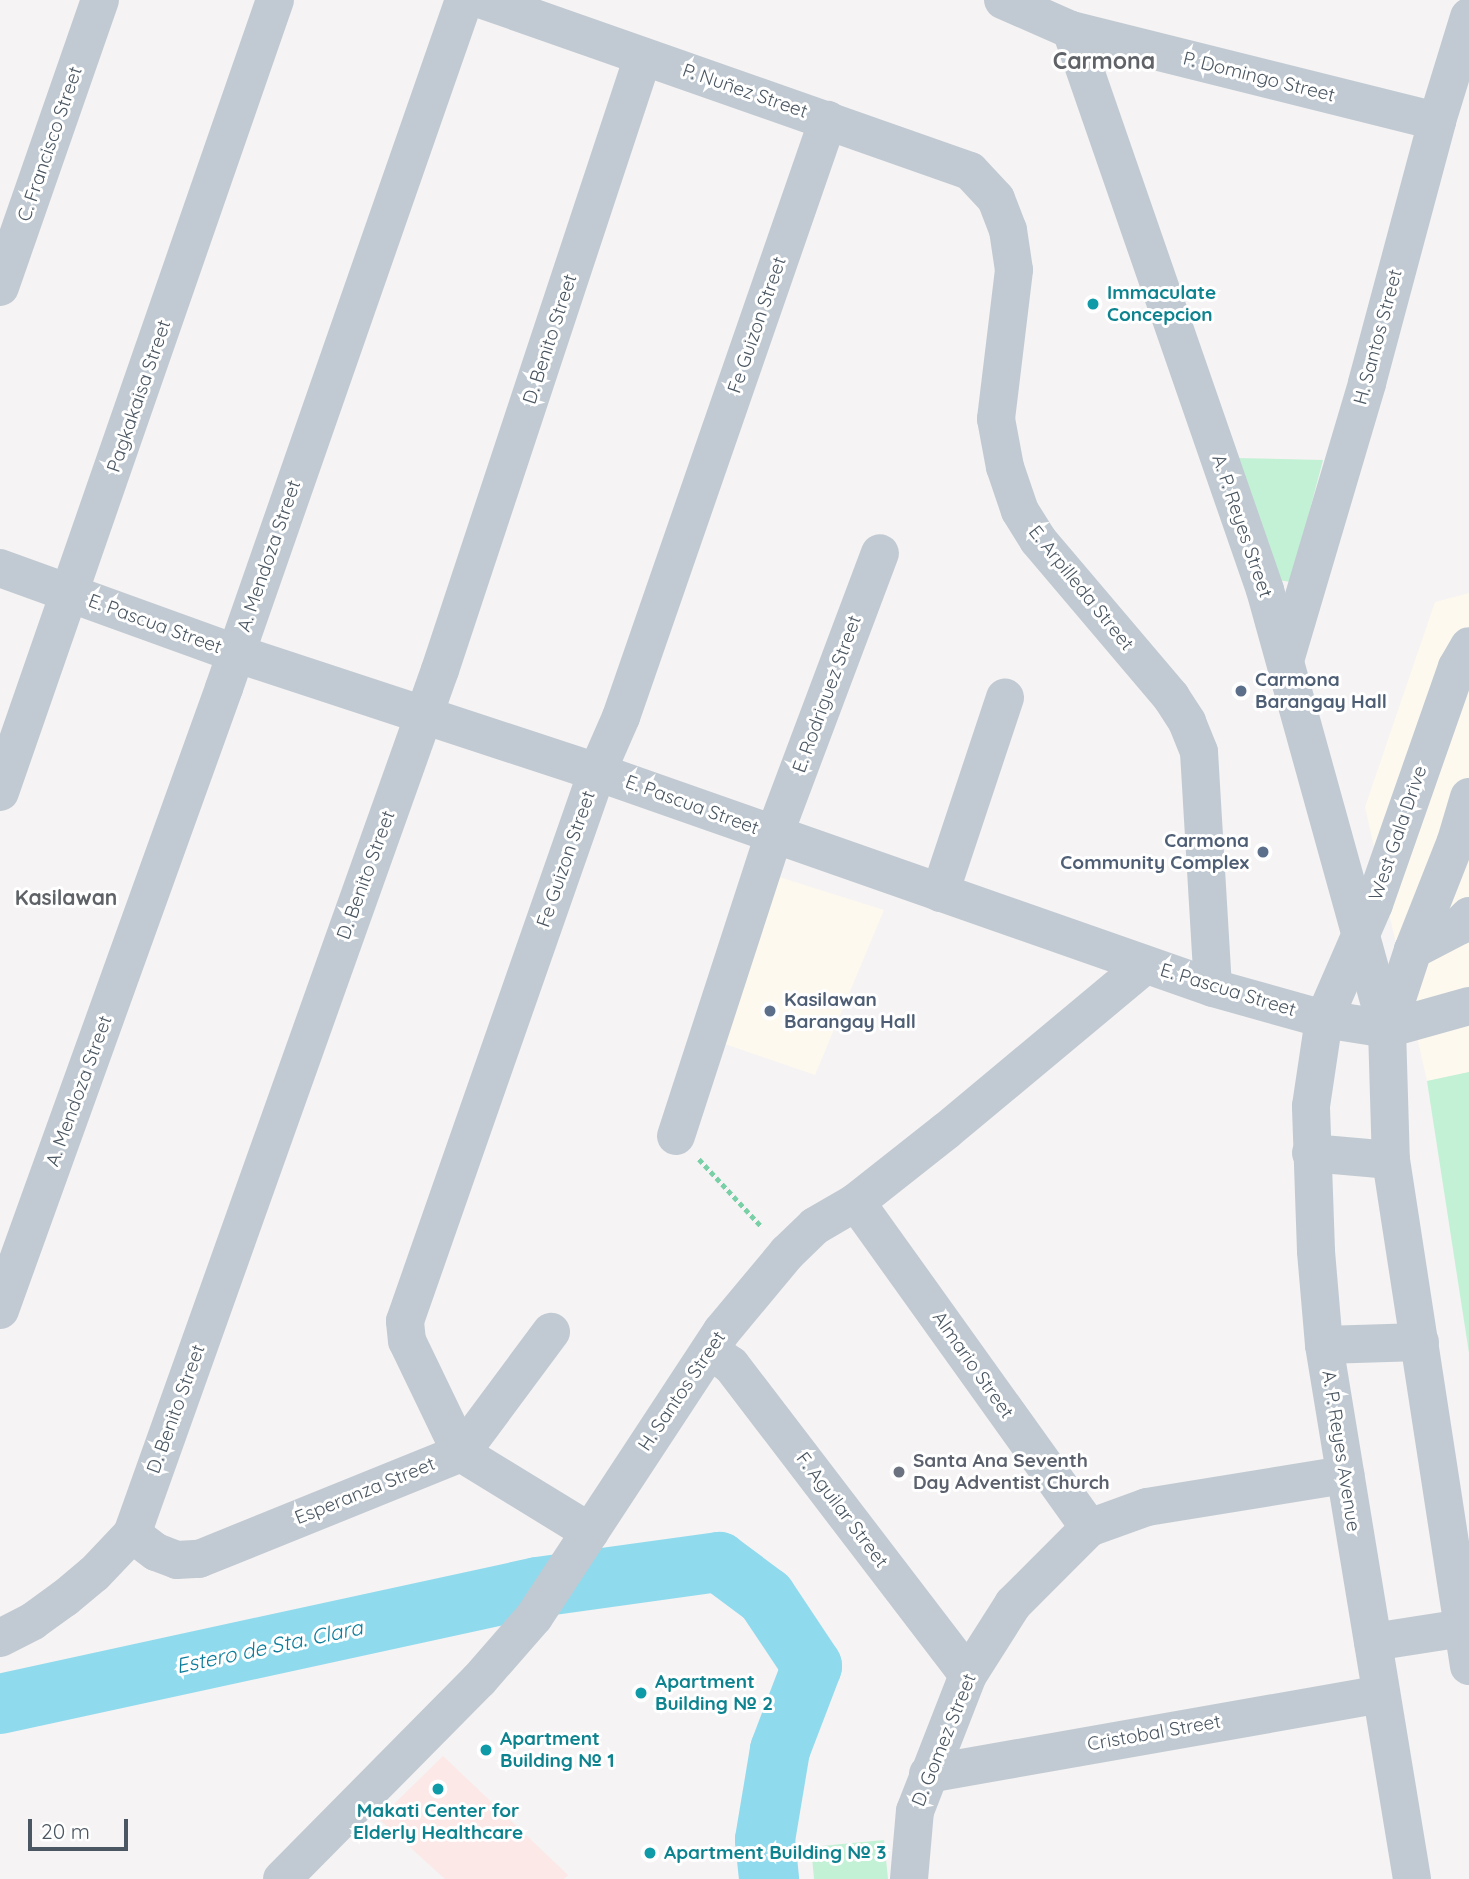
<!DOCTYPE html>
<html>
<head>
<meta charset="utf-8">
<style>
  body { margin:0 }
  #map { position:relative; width:1469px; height:1879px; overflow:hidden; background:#f5f3f3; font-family:Quicksand,sans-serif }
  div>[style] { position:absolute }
  .commercial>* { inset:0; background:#fdf9ef }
  .medical>* { inset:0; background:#fce8e6 }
  .green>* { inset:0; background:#c3f1d5 }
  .river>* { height:60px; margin:-30px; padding:0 30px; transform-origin:30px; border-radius:30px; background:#90daee }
  .path>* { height:4.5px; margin-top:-2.25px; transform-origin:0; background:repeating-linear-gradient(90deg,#7ad0a6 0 5px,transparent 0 8.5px) }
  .minor>* { height:38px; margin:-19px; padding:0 19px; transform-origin:19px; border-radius:19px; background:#c1cad2 }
  .dots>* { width:19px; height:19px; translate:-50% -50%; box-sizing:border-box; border:4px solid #fff; border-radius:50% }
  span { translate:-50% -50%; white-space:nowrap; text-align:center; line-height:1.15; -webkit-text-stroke:6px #fff; paint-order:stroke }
  .street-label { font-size:19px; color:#4a5661 }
  .culture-label { font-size:19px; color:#0d838f; font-weight:700 }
  .left { translate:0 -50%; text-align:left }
  .service-label { font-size:19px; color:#4e5e75; font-weight:700 }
  .right { translate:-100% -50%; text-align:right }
  .worship-label { font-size:19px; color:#5b616d; font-weight:700 }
  .neighbourhood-label { font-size:21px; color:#5f6368; font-weight:700 }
  .water-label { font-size:21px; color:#0c7c9b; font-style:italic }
  .quarter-label { font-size:23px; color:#5f6368; font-weight:700 }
  .scale { position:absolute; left:28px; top:1819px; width:100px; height:32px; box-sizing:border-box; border:4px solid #4a5661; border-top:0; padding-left:9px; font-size:21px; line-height:24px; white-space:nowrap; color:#4a5661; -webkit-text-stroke:5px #fff; paint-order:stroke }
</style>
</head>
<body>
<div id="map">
  <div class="commercial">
    <i style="clip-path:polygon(1469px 593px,1469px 1072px,1427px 1081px,1365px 807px,1435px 602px)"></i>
    <i style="clip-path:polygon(779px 877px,884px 910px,815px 1075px,719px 1042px)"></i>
  </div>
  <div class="medical">
    <i style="clip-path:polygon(443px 1756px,568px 1875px,564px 1879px,445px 1879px,379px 1819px)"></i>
  </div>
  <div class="green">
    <i style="clip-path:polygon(1234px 458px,1323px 460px,1291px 582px,1271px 579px)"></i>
    <i style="clip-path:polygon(1469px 1072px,1469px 1353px,1427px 1081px)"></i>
    <i style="clip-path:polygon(884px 1840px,888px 1879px,814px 1879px,811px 1847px)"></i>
  </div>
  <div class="river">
    <i style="left:0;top:1704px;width:551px;rotate:-12.27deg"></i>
    <i style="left:538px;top:1587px;width:183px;rotate:-7.9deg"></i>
    <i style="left:719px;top:1562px;width:59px;rotate:36.7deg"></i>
    <i style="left:766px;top:1597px;width:83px;rotate:56.3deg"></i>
    <i style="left:812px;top:1666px;width:90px;rotate:110.9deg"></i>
    <i style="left:780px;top:1750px;width:91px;rotate:99.5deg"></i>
    <i style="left:765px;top:1840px;width:39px;rotate:84deg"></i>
  </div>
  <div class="path">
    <i style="left:699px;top:1159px;width:93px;rotate:47.2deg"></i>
  </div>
  <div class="minor">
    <i style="left:483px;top:0;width:516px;rotate:19.35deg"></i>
    <i style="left:970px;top:171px;width:38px;rotate:47deg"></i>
    <i style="left:996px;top:199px;width:33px;rotate:69deg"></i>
    <i style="left:1008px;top:230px;width:40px;rotate:81.5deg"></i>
    <i style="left:1014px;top:270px;width:150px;rotate:96.9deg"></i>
    <i style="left:996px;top:419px;width:49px;rotate:79.4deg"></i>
    <i style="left:1005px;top:467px;width:46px;rotate:71.2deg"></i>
    <i style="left:1020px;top:511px;width:34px;rotate:58deg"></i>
    <i style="left:1038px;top:540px;width:206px;rotate:49.7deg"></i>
    <i style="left:1171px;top:697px;width:30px;rotate:57deg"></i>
    <i style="left:1187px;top:722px;width:32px;rotate:68deg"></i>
    <i style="left:1199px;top:752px;width:236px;rotate:86.6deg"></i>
    <i style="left:1003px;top:0;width:74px;rotate:23.8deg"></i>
    <i style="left:1071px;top:30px;width:377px;rotate:14deg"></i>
    <i style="left:1071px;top:30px;width:593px;rotate:70.89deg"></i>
    <i style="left:1265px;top:590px;width:456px;rotate:74.5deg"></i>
    <i style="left:1387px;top:1029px;width:131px;rotate:88.3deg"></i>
    <i style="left:1391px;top:1160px;width:512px;rotate:81.24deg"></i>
    <i style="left:0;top:287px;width:304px;rotate:-70.8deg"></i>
    <i style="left:0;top:568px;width:250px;rotate:19.9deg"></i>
    <i style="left:235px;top:653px;width:381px;rotate:18.2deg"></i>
    <i style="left:597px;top:772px;width:653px;rotate:19.32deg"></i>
    <i style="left:1213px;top:988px;width:115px;rotate:15.6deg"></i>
    <i style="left:1324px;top:1019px;width:64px;rotate:9deg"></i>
    <i style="left:1387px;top:1029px;width:85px;rotate:-15.7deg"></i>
    <i style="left:1286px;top:657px;width:286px;rotate:-73.5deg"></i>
    <i style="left:1367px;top:383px;width:271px;rotate:-75deg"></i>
    <i style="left:1437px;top:121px;width:109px;rotate:-72.9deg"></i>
    <i style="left:0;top:792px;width:838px;rotate:-70.85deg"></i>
    <i style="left:940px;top:893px;width:206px;rotate:-71.6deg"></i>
    <i style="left:1413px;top:950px;width:52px;rotate:-27.6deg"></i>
    <i style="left:1459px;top:926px;width:14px;rotate:-45deg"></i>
    <i style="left:1387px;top:1029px;width:83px;rotate:-71.8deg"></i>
    <i style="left:1413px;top:950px;width:117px;rotate:-68.5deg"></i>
    <i style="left:1456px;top:841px;width:46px;rotate:-73.5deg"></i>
    <i style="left:676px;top:1136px;width:317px;rotate:-72deg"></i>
    <i style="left:774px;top:835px;width:301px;rotate:-69.4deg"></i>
    <i style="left:1311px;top:1153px;width:80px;rotate:5deg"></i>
    <i style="left:856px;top:1202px;width:401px;rotate:54.4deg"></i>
    <i style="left:0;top:1310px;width:661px;rotate:-70.19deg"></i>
    <i style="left:224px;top:688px;width:729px;rotate:-70.77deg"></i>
    <i style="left:1324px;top:1345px;width:96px;rotate:-1.8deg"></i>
    <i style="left:710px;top:1350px;width:26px;rotate:36deg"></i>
    <i style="left:731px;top:1365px;width:390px;rotate:52.6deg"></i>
    <i style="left:590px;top:1532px;width:151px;rotate:-148.5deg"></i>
    <i style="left:461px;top:1453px;width:124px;rotate:-115.7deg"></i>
    <i style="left:407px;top:1341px;width:20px;rotate:-96deg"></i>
    <i style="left:405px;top:1321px;width:582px;rotate:-70.72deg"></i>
    <i style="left:597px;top:772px;width:60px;rotate:-66.4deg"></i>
    <i style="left:621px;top:717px;width:632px;rotate:-70.88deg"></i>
    <i style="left:132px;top:1534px;width:30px;rotate:37deg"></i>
    <i style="left:156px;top:1552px;width:22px;rotate:21deg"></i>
    <i style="left:177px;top:1560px;width:22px;rotate:-3deg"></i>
    <i style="left:199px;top:1559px;width:283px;rotate:-22deg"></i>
    <i style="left:461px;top:1453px;width:151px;rotate:-53.4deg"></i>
    <i style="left:0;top:1638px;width:37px;rotate:-27deg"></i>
    <i style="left:33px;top:1621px;width:39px;rotate:-36deg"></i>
    <i style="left:65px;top:1598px;width:38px;rotate:-40deg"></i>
    <i style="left:94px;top:1574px;width:55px;rotate:-46.5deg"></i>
    <i style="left:132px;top:1534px;width:917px;rotate:-70.38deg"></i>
    <i style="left:440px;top:670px;width:646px;rotate:-71.68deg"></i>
    <i style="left:1373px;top:1642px;width:91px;rotate:-8.8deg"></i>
    <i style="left:928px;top:1774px;width:460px;rotate:-10deg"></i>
    <i style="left:282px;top:1879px;width:280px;rotate:-45.3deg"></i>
    <i style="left:479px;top:1680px;width:84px;rotate:-48.9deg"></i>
    <i style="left:534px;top:1617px;width:342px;rotate:-56.7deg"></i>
    <i style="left:722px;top:1331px;width:102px;rotate:-50.2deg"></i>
    <i style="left:787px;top:1253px;width:39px;rotate:-44deg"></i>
    <i style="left:815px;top:1226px;width:48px;rotate:-30.3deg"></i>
    <i style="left:856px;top:1202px;width:115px;rotate:-38.3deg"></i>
    <i style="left:946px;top:1131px;width:259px;rotate:-39.8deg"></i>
    <i style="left:909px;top:1879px;width:68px;rotate:-85deg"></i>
    <i style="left:915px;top:1811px;width:146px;rotate:-68.7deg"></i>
    <i style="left:968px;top:1675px;width:84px;rotate:-57.6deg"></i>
    <i style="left:1013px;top:1604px;width:107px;rotate:-45deg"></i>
    <i style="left:1089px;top:1528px;width:62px;rotate:-19.9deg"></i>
    <i style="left:1147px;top:1507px;width:201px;rotate:-9.2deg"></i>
    <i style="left:1412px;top:1879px;width:541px;rotate:-99.36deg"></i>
    <i style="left:1324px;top:1345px;width:94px;rotate:-94.9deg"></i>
    <i style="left:1316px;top:1251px;width:145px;rotate:-92deg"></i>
    <i style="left:1311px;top:1106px;width:88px;rotate:-81.5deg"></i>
    <i style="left:1324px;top:1019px;width:125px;rotate:-66.5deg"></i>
    <i style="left:1374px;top:904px;width:251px;rotate:-70.7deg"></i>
    <i style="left:1457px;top:667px;width:24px;rotate:-60deg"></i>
  </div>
  <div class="dots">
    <i style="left:1093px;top:304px;background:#0f9aa8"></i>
    <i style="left:1241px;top:691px;background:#5c6f8a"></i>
    <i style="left:1263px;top:852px;background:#5c6f8a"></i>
    <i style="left:770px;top:1011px;background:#5c6f8a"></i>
    <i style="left:899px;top:1472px;background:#6b7280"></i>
    <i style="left:641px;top:1693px;background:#0f9aa8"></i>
    <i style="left:486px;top:1750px;background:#0f9aa8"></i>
    <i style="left:438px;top:1789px;background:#0f9aa8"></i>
    <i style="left:650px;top:1853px;background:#0f9aa8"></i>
  </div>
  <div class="street-label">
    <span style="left:1259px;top:77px;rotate:14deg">P. Domingo Street</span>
    <span style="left:745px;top:91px;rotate:19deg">P. Nuñez Street</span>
    <span style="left:50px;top:144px;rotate:-71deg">C. Francisco Street</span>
    <span style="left:757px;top:325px;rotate:-71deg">Fe Guizon Street</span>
    <span style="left:1378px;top:337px;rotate:-75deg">H. Santos Street</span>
    <span style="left:550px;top:339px;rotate:-72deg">D. Benito Street</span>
    <span style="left:139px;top:396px;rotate:-71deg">Pagkakaisa Street</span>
    <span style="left:1242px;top:526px;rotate:71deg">A. P. Reyes Street</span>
    <span style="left:269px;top:556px;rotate:-71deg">A. Mendoza Street</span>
    <span style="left:1081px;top:588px;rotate:51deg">E. Arpilleda Street</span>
    <span style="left:155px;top:624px;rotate:20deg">E. Pascua Street</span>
    <span style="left:827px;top:694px;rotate:-70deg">E. Rodriguez Street</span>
    <span style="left:692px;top:805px;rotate:20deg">E. Pascua Street</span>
    <span style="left:1398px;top:833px;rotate:-71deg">West Gala Drive</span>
    <span style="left:566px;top:859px;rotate:-71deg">Fe Guizon Street</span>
    <span style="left:366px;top:875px;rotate:-70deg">D. Benito Street</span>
    <span style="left:1228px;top:990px;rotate:17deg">E. Pascua Street</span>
    <span style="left:79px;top:1091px;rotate:-70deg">A. Mendoza Street</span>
    <span style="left:973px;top:1365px;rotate:55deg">Almario Street</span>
    <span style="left:682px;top:1391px;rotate:-56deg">H. Santos Street</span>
    <span style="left:176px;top:1409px;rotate:-70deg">D. Benito Street</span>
    <span style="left:1341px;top:1451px;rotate:81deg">A. P. Reyes Avenue</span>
    <span style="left:365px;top:1491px;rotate:-22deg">Esperanza Street</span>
    <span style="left:842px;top:1510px;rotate:53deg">F. Aguilar Street</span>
    <span style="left:1154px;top:1733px;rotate:-10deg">Cristobal Street</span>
    <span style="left:944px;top:1740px;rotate:-68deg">D. Gomez Street</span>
  </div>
  <div class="culture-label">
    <span class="left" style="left:1107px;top:304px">Immaculate<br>Concepcion</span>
    <span class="left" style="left:655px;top:1693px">Apartment<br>Building № 2</span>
    <span class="left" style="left:500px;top:1750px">Apartment<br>Building № 1</span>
    <span style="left:438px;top:1822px">Makati Center for<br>Elderly Healthcare</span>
    <span class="left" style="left:664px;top:1853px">Apartment Building № 3</span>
  </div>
  <div class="service-label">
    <span class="left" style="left:1255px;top:691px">Carmona<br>Barangay Hall</span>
    <span class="right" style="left:1249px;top:852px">Carmona<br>Community Complex</span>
    <span class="left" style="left:784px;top:1011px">Kasilawan<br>Barangay Hall</span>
  </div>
  <div class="worship-label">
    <span class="left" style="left:913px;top:1472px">Santa Ana Seventh<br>Day Adventist Church</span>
  </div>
  <div class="neighbourhood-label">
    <span style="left:66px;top:897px">Kasilawan</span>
  </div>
  <div class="water-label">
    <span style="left:269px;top:1646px;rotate:-12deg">Estero de Sta. Clara</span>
  </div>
  <div class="quarter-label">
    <span style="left:1104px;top:61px">Carmona</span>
  </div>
  <div class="scale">20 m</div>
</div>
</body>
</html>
